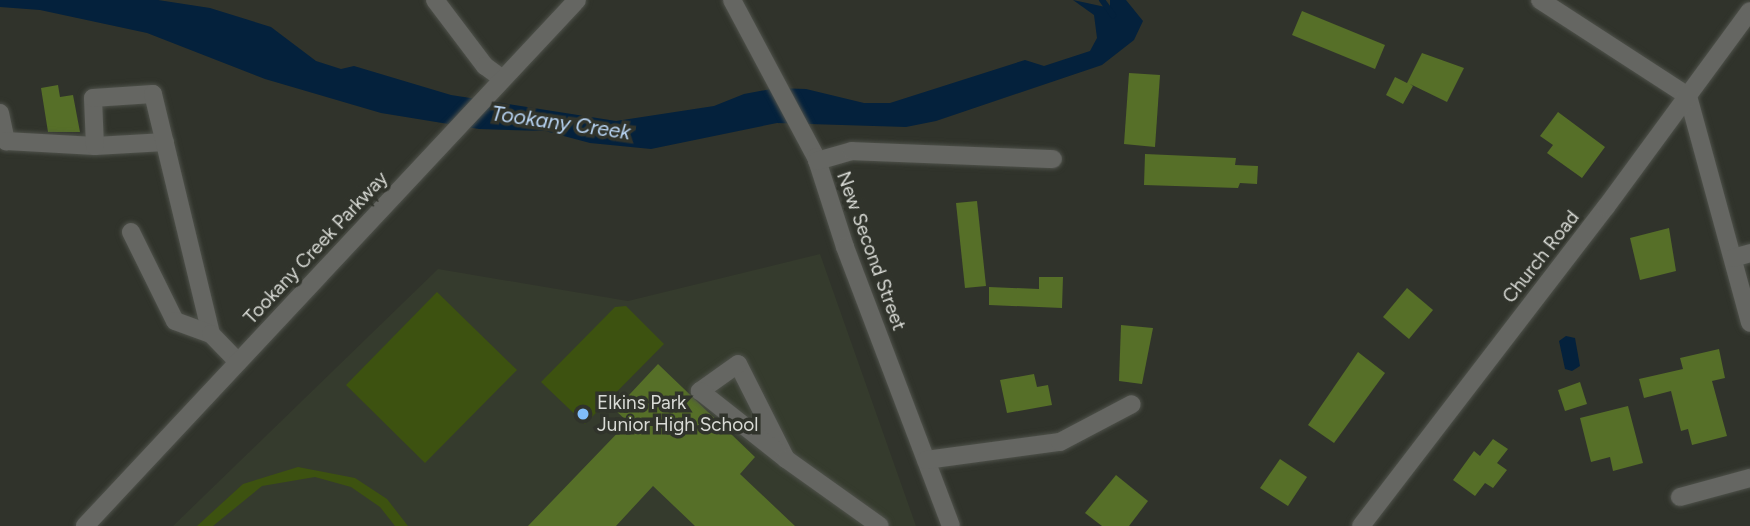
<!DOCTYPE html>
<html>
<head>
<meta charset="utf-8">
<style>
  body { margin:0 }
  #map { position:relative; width:1750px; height:526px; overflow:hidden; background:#30332b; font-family:Figtree,sans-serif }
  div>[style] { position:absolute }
  .built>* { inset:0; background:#353b2d }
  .green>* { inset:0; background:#3d5210 }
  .water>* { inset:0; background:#04213c }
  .stream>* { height:6px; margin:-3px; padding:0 3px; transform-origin:3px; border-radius:3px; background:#04213c }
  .building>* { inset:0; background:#566f28 }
  .roads { filter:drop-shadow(0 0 2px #4e514a) drop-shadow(0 0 2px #4e514a) }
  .minor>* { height:18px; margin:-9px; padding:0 9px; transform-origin:9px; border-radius:9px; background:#656662 }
  .dots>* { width:19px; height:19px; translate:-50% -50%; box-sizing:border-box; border:4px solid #30332b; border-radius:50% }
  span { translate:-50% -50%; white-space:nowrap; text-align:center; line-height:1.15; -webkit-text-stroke:7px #30332b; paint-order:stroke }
  .street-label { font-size:19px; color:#d9dbd6 }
  .poi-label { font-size:19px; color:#d9dbd6 }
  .left { translate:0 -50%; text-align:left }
  .water-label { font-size:21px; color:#b8d4f3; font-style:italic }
</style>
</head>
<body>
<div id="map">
  <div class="built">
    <i style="clip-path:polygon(820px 254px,916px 526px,173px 526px,438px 269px,628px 301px)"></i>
  </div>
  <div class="green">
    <i style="clip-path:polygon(437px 292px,517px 370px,425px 463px,346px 385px)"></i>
    <i style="clip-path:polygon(626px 306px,664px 344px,585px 424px,541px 382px,615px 307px)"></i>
    <i style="clip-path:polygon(298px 467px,355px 478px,387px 499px,408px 526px,395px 526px,380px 507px,351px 487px,315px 477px,262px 486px,213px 526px,197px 526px,243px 484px)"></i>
  </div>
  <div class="water">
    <i style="clip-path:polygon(0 0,158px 0,210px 8px,271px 27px,316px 61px,341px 69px,354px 66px,451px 95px,616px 121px,714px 106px,744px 94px,776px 88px,806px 89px,864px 103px,890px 103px,1025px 60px,1044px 66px,1090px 51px,1097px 38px,1094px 15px,1073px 0,1110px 8px,1110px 0,1126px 0,1143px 21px,1134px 40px,1102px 65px,936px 121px,906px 127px,777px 123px,651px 149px,590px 143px,545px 131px,479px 129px,381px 113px,265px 79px,147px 33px,40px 10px,0 7px)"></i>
    <i style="clip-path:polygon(1566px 336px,1575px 338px,1580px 366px,1572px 371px,1565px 369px,1559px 341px)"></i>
  </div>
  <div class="stream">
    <i style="left:1102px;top:0;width:19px;rotate:54deg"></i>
  </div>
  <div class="building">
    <i style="clip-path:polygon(1302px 11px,1385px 45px,1375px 69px,1292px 35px)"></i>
    <i style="clip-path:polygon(1422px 53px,1464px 68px,1447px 102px,1410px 84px,1413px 86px,1403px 104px,1386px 95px,1395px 77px,1407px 83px)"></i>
    <i style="clip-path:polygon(1129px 73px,1160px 75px,1155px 147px,1124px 144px)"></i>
    <i style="clip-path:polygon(58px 85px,60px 97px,73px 95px,80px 132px,48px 132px,41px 88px)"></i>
    <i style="clip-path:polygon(1558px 112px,1605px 147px,1582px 178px,1547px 153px,1553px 145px,1540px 136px)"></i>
    <i style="clip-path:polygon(1145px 154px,1236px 158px,1235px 165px,1258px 166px,1257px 184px,1240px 183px,1238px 188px,1144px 185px)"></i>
    <i style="clip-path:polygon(977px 201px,986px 286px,965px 288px,956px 203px)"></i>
    <i style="clip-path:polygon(1669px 228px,1676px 271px,1640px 280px,1630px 238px)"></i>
    <i style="clip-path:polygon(1039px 277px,1063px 277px,1062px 308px,989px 305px,989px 287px,1039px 289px)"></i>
    <i style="clip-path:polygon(1407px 288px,1433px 310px,1409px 339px,1383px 317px)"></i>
    <i style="clip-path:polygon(1121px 325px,1153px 328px,1142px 384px,1119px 381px)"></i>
    <i style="clip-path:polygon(1719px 349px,1725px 378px,1712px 381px,1727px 436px,1692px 445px,1688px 429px,1681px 431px,1671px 391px,1644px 398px,1639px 379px,1683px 369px,1680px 358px)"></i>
    <i style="clip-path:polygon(1358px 352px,1385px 373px,1334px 443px,1308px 425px)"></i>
    <i style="clip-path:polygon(658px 364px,755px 457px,740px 474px,795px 526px,695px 526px,653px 486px,616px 526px,528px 526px,628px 422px,615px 410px)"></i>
    <i style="clip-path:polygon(1034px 374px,1037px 387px,1048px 385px,1052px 405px,1007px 413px,1000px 380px)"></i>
    <i style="clip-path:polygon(1580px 382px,1587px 404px,1565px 411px,1558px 390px)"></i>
    <i style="clip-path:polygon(1628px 406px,1643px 463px,1613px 471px,1610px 457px,1591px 462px,1580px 418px)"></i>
    <i style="clip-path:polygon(1493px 439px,1508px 449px,1497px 463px,1507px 470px,1493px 488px,1485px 483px,1475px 496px,1453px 480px,1474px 451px,1480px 456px)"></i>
    <i style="clip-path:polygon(1280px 459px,1307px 477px,1288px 506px,1260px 488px)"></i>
    <i style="clip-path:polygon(1116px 475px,1148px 501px,1129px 526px,1102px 526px,1085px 513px)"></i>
  </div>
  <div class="roads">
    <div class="minor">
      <i style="left:435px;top:0;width:83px;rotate:52.9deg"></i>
      <i style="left:485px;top:66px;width:22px;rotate:36deg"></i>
      <i style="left:732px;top:0;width:178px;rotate:61.9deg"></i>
      <i style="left:816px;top:157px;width:95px;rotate:72.1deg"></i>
      <i style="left:845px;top:247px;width:298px;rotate:69.2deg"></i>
      <i style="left:1540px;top:0;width:176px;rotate:33deg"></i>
      <i style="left:1688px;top:96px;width:235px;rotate:74.7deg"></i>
      <i style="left:0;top:113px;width:29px;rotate:78deg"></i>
      <i style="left:6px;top:141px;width:89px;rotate:3.2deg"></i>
      <i style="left:165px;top:142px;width:70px;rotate:176.7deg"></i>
      <i style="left:95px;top:146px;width:48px;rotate:-92.4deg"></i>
      <i style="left:93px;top:98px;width:60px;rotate:-3.8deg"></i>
      <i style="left:153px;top:94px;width:247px;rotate:76.4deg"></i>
      <i style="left:817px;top:161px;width:36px;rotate:-16deg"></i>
      <i style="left:852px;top:151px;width:201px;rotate:2.3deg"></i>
      <i style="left:131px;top:232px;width:99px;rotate:63.7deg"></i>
      <i style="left:175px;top:321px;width:38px;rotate:20deg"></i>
      <i style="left:211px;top:334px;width:39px;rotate:46deg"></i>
      <i style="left:1733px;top:258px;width:18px;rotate:-16deg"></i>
      <i style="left:786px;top:459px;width:106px;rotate:-116.8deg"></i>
      <i style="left:738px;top:364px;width:47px;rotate:144.6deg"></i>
      <i style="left:700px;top:391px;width:110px;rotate:38.3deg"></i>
      <i style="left:786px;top:459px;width:115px;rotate:35.5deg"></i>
      <i style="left:926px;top:460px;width:135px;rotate:-7.7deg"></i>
      <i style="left:1060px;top:442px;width:81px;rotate:-27.8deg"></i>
      <i style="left:1680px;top:497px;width:73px;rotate:-15.2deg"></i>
      <i style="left:85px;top:526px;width:720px;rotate:-46.91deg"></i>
      <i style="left:1361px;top:526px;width:402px;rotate:-52.5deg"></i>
      <i style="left:1606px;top:207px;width:243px;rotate:-53.7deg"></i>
    </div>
  </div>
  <div class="dots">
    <i style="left:583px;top:414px;background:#81bdfa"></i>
  </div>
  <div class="street-label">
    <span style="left:316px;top:248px;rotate:-47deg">Tookany Creek Parkway</span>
    <span style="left:871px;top:251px;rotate:70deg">New Second Street</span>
    <span style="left:1541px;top:257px;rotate:-52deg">Church Road</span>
  </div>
  <div class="poi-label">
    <span class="left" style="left:597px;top:414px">Elkins Park<br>Junior High School</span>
  </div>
  <div class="water-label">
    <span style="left:561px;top:123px;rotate:8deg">Tookany Creek</span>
  </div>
</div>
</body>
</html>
